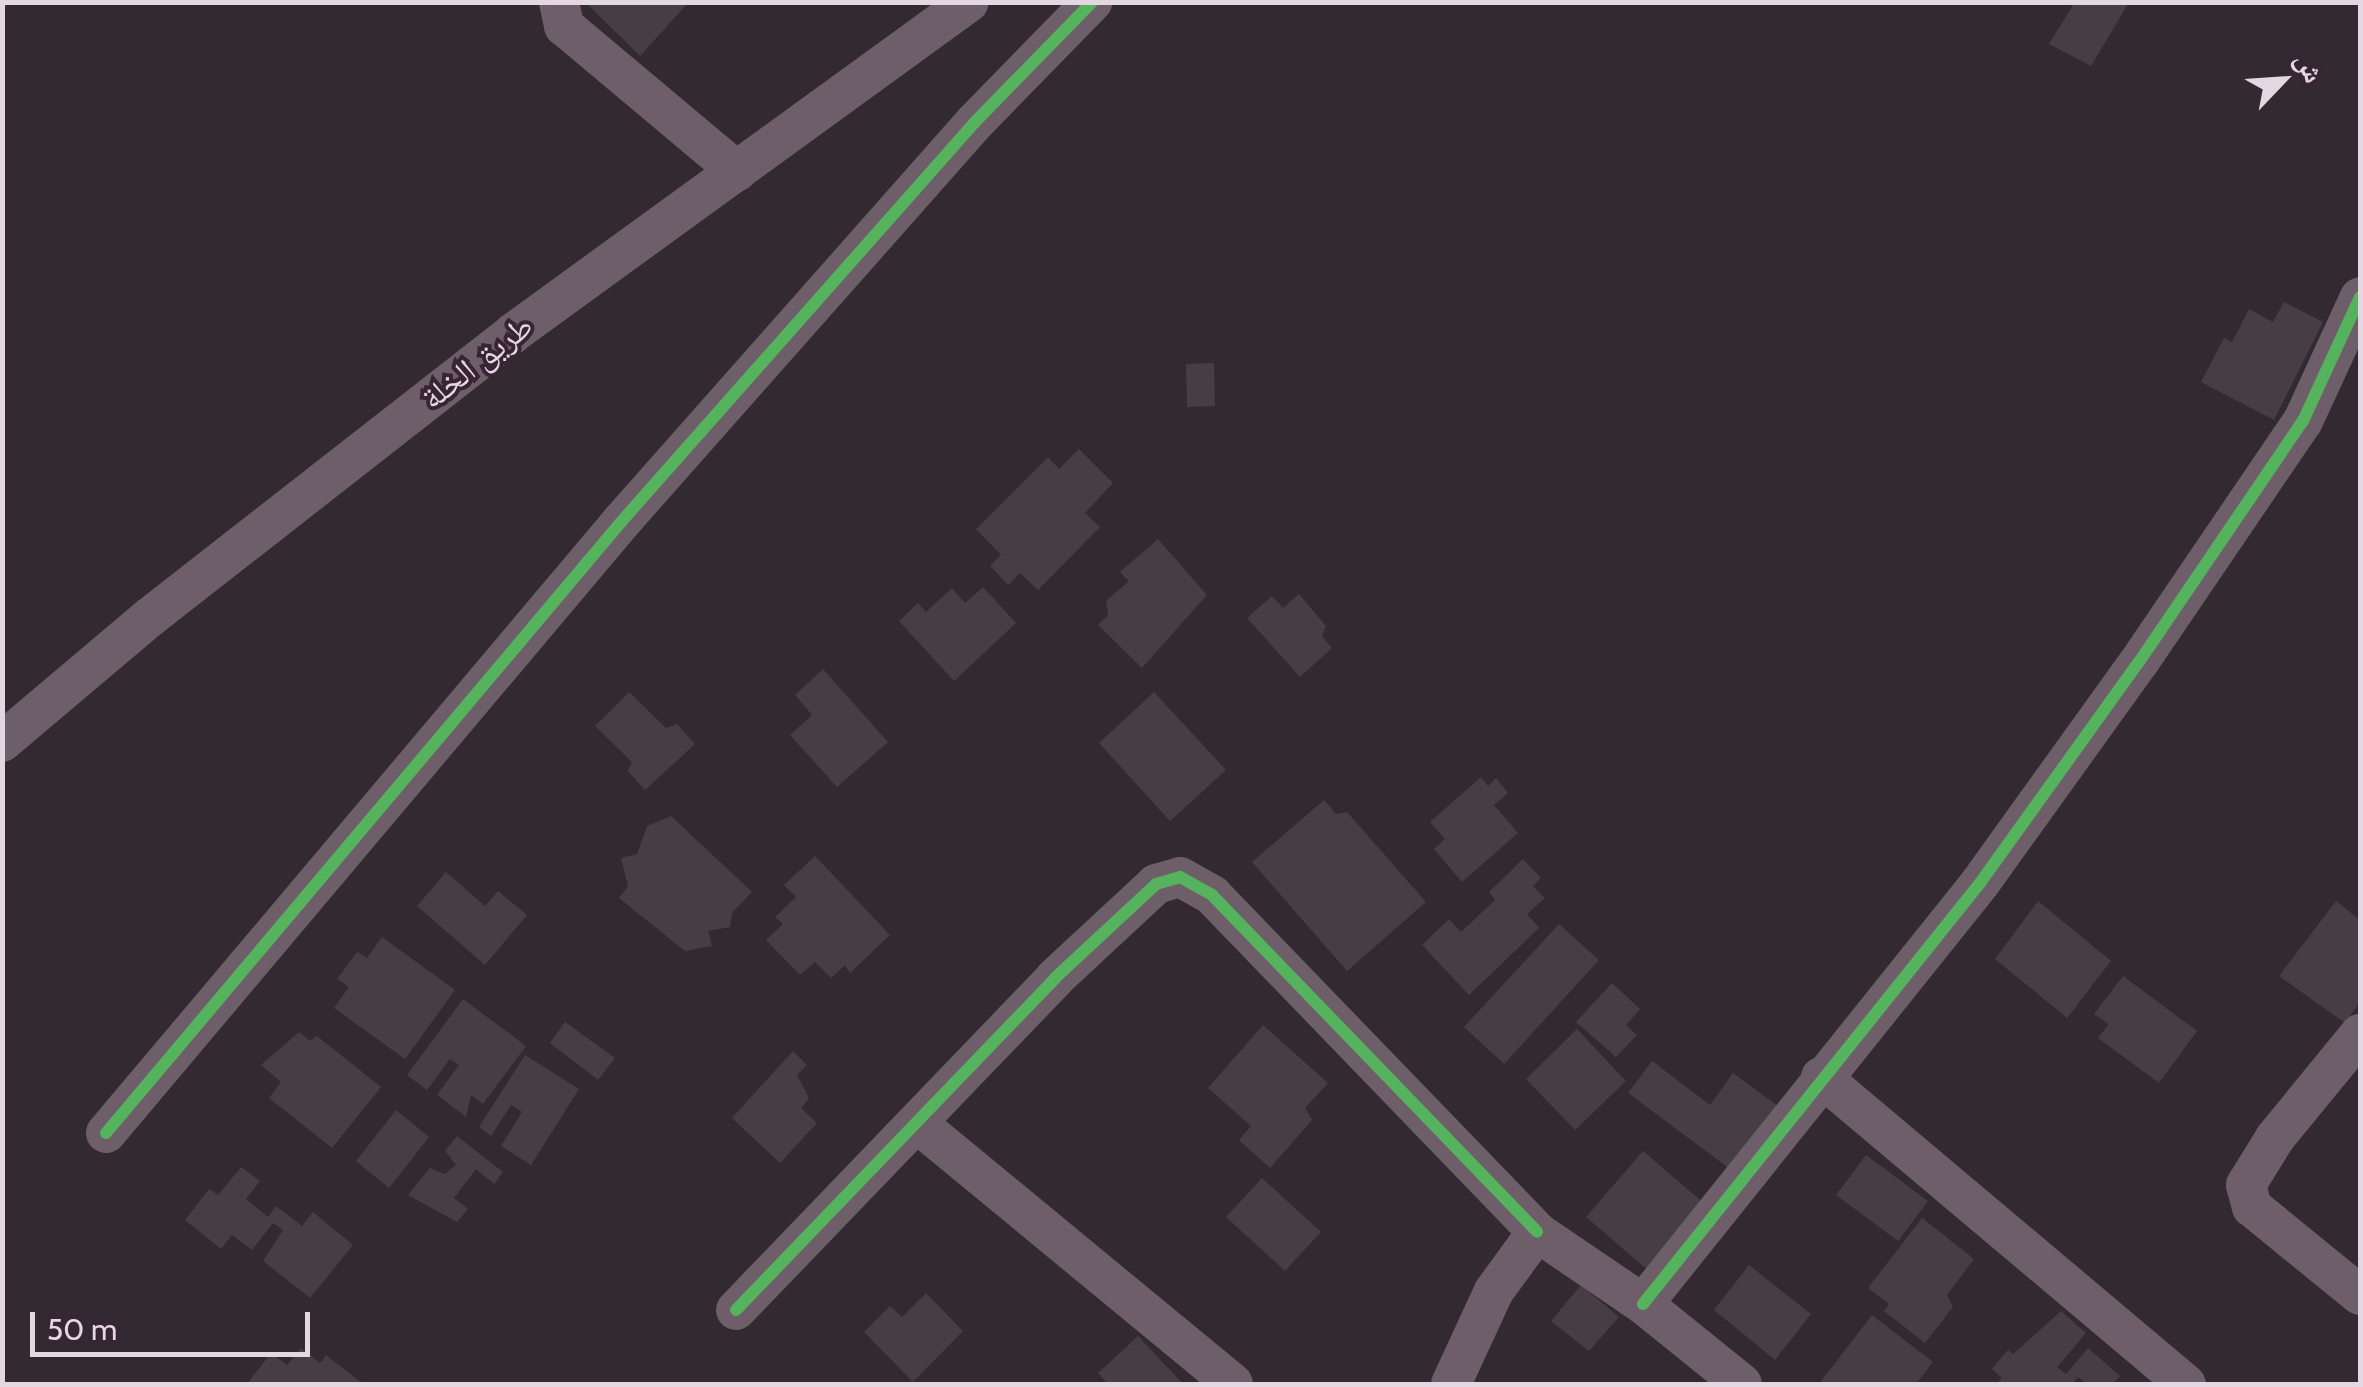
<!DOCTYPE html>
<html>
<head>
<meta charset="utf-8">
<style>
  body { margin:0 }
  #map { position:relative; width:2363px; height:1387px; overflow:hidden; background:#332931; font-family:Cabin,"Noto Naskh Arabic",sans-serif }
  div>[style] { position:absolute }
  .building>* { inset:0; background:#473e45 }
  .minor>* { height:40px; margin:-20px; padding:0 20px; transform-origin:20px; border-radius:20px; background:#6d5e6a }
  .cycleway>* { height:12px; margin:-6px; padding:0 6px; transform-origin:6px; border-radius:6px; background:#56b35d }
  span { translate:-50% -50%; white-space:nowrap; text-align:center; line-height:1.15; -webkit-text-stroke:8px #372534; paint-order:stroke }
  .street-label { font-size:32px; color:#e3d7e1 }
  .frame { position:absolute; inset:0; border:5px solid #e3d7e1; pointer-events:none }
  .north { position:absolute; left:2233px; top:30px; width:100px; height:100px; -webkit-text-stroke:8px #372534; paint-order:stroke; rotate:65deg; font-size:28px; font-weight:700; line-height:40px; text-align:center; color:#e3d7e1 }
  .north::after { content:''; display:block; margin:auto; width:35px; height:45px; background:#e3d7e1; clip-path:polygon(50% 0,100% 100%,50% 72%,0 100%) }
  .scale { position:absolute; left:30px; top:1312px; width:280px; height:45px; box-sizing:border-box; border:5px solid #e3d7e1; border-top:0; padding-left:12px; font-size:30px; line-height:35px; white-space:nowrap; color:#e3d7e1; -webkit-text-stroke:8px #372534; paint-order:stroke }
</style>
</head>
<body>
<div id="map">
  <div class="building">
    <i style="clip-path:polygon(585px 2px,689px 2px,640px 56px)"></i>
    <i style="clip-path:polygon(2075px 2px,2128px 4px,2091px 66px,2049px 44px)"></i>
    <i style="clip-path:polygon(2284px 302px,2323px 322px,2274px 420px,2201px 382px,2224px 338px,2232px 342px,2249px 309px,2273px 322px)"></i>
    <i style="clip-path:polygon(1214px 363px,1215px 406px,1187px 407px,1186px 364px)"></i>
    <i style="clip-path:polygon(1079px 449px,1113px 483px,1085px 513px,1100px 527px,1038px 590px,1020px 573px,1008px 585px,990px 566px,1001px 555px,976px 529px,1048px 457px,1059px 469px)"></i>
    <i style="clip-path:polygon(1158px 539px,1207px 595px,1142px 668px,1098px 625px,1108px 615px,1106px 601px,1129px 581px,1120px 572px)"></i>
    <i style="clip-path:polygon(983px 587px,1016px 623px,954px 681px,899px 621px,918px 603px,926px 612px,952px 588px,965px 603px)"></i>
    <i style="clip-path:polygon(1299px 594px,1326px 626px,1322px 636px,1332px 648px,1300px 677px,1247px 618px,1272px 596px,1283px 608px)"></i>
    <i style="clip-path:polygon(823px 669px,888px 742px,837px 787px,790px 735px,812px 715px,795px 695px)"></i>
    <i style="clip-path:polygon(629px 692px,666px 728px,677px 724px,695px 744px,645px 790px,628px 771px,632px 762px,595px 726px)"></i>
    <i style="clip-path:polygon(1154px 692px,1226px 770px,1170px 821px,1099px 743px)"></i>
    <i style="clip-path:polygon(1481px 777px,1488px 786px,1496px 778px,1508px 793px,1494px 805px,1518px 833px,1462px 882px,1434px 849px,1445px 839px,1430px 822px)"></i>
    <i style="clip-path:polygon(1324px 800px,1336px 814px,1347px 812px,1426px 902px,1347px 971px,1252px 862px)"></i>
    <i style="clip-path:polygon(671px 816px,752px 892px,732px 913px,730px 927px,708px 931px,712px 946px,685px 951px,619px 898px,628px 886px,621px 858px,637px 854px,647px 826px)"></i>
    <i style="clip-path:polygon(815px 856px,890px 935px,850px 973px,845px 965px,831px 978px,815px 962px,800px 975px,766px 940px,783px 924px,775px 917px,796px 897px,784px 885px)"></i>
    <i style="clip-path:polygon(1523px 859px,1541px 878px,1533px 886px,1545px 898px,1527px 914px,1539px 928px,1469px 995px,1422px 945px,1449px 919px,1461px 932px,1495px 900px,1489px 892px)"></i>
    <i style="clip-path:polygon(446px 872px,485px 906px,498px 891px,527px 915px,485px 965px,417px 906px)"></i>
    <i style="clip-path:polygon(2038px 901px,2111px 961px,2067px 1018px,1995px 959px)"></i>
    <i style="clip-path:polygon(2336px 901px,2360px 920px,2360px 1002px,2345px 1023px,2279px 976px)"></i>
    <i style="clip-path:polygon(1559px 924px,1599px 960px,1504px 1064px,1464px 1027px)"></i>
    <i style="clip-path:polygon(382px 937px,455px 990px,405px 1059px,334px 1008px,349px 987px,337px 979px,357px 952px,367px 958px)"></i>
    <i style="clip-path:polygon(2123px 976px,2197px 1031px,2159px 1083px,2098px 1038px,2109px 1024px,2094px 1014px)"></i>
    <i style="clip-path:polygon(1612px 983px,1640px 1009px,1626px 1025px,1637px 1035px,1616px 1057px,1576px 1022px)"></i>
    <i style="clip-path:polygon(463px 999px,526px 1046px,483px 1104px,471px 1095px,466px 1117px,437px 1095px,459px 1065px,450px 1059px,427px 1090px,407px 1075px)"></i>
    <i style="clip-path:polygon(565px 1022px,615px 1058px,598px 1080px,550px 1043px)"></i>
    <i style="clip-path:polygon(1263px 1025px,1328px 1083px,1305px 1108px,1312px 1120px,1270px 1168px,1239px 1140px,1251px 1126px,1208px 1088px)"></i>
    <i style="clip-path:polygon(1577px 1029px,1626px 1081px,1575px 1130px,1526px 1079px)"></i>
    <i style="clip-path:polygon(299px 1032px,310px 1041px,317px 1036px,381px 1087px,332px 1148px,269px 1098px,281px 1082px,261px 1065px)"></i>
    <i style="clip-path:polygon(793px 1051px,807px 1065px,797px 1075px,809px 1098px,801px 1108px,817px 1123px,780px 1163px,732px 1118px)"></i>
    <i style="clip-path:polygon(525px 1055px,579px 1089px,531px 1165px,501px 1146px,522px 1112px,511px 1105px,491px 1136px,479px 1127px)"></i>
    <i style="clip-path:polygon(1652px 1061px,1710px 1105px,1733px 1073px,1782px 1109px,1734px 1172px,1628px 1093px)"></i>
    <i style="clip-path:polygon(396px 1110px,429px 1137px,389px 1188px,356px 1161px)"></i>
    <i style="clip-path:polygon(457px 1136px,503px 1172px,494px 1184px,476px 1169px,454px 1198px,468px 1209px,457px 1222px,408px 1195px,430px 1168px,445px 1174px,456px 1165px,445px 1151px)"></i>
    <i style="clip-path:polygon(1643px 1151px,1706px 1205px,1649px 1271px,1586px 1217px)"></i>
    <i style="clip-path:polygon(1866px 1155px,1928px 1201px,1898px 1241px,1836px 1195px)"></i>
    <i style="clip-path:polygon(241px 1167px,260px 1181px,246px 1199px,268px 1217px,276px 1206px,302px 1226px,313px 1212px,353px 1245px,310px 1298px,263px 1261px,283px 1230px,273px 1223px,252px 1250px,232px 1235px,221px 1249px,185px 1220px,209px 1189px,218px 1195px)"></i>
    <i style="clip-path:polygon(1262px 1178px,1321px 1232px,1285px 1271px,1226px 1217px)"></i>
    <i style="clip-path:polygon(1922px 1218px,1974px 1259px,1947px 1295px,1953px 1307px,1925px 1343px,1884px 1311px,1889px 1304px,1868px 1288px)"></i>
    <i style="clip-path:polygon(1749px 1265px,1811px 1314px,1775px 1360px,1714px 1310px)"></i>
    <i style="clip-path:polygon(1581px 1285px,1619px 1317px,1589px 1351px,1551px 1321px)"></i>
    <i style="clip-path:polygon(926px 1293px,963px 1331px,913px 1382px,864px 1332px,890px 1306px,902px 1317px)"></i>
    <i style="clip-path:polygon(2061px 1311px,2086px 1333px,2057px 1367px,2066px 1374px,2088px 1348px,2120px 1376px,2113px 1384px,2087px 1384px,2078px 1377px,2072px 1384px,1996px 1384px,2002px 1378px,1992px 1369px,2008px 1350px,2013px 1354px)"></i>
    <i style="clip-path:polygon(1872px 1315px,1933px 1362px,1916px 1384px,1819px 1384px)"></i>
    <i style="clip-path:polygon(1138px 1336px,1183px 1384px,1108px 1384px,1098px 1373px)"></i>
    <i style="clip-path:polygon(301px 1348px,320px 1363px,326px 1355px,361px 1382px,247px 1384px,271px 1353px,287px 1365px)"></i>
  </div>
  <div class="minor">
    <i style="left:559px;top:2px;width:25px;rotate:78deg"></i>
    <i style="left:564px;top:26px;width:226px;rotate:40deg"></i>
    <i style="left:2px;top:742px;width:194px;rotate:-40.2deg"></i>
    <i style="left:150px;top:617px;width:461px;rotate:-38deg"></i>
    <i style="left:513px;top:333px;width:563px;rotate:-35.98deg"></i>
    <i style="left:2360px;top:1034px;width:134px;rotate:129.3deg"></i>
    <i style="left:2275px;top:1138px;width:55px;rotate:121.7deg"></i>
    <i style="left:2246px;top:1185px;width:23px;rotate:75deg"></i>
    <i style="left:2252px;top:1207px;width:139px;rotate:39.2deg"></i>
    <i style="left:1821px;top:1077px;width:477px;rotate:40.1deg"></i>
    <i style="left:918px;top:1124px;width:408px;rotate:39.5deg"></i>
    <i style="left:106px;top:1133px;width:799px;rotate:-49.87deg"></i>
    <i style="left:621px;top:522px;width:534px;rotate:-48.49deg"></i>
    <i style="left:975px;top:122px;width:168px;rotate:-45.7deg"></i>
    <i style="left:1643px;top:1304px;width:539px;rotate:-51.32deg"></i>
    <i style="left:1980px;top:883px;width:272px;rotate:-54.3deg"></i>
    <i style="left:2139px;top:662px;width:292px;rotate:-55.8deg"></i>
    <i style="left:2303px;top:421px;width:136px;rotate:-65.3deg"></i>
    <i style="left:736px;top:1310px;width:460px;rotate:-46.1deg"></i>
    <i style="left:1055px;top:978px;width:138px;rotate:-42.9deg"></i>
    <i style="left:1156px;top:884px;width:25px;rotate:-16deg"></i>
    <i style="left:1180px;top:877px;width:37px;rotate:29deg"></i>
    <i style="left:1212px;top:895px;width:468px;rotate:46deg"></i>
    <i style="left:1451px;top:1384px;width:102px;rotate:-65.2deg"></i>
    <i style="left:1494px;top:1291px;width:73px;rotate:-53.9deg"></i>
    <i style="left:1537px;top:1232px;width:128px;rotate:34.2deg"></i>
    <i style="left:1643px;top:1304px;width:127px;rotate:38.9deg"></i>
  </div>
  <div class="cycleway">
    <i style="left:106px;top:1133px;width:799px;rotate:-49.87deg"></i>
    <i style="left:621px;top:522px;width:534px;rotate:-48.49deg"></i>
    <i style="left:975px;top:122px;width:168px;rotate:-45.7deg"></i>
    <i style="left:1643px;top:1304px;width:539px;rotate:-51.32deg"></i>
    <i style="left:1980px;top:883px;width:272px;rotate:-54.3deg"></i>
    <i style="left:2139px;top:662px;width:292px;rotate:-55.8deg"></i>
    <i style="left:2303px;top:421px;width:136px;rotate:-65.3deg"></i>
    <i style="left:736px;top:1310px;width:460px;rotate:-46.1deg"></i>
    <i style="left:1055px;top:978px;width:138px;rotate:-42.9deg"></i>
    <i style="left:1156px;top:884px;width:25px;rotate:-16deg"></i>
    <i style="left:1180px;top:877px;width:37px;rotate:29deg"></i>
    <i style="left:1212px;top:895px;width:468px;rotate:46deg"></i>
  </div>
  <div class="street-label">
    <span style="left:477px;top:362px;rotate:-38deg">طريق الخلة</span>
  </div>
  <div class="frame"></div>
  <div class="north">ش</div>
  <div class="scale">50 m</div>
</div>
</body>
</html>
